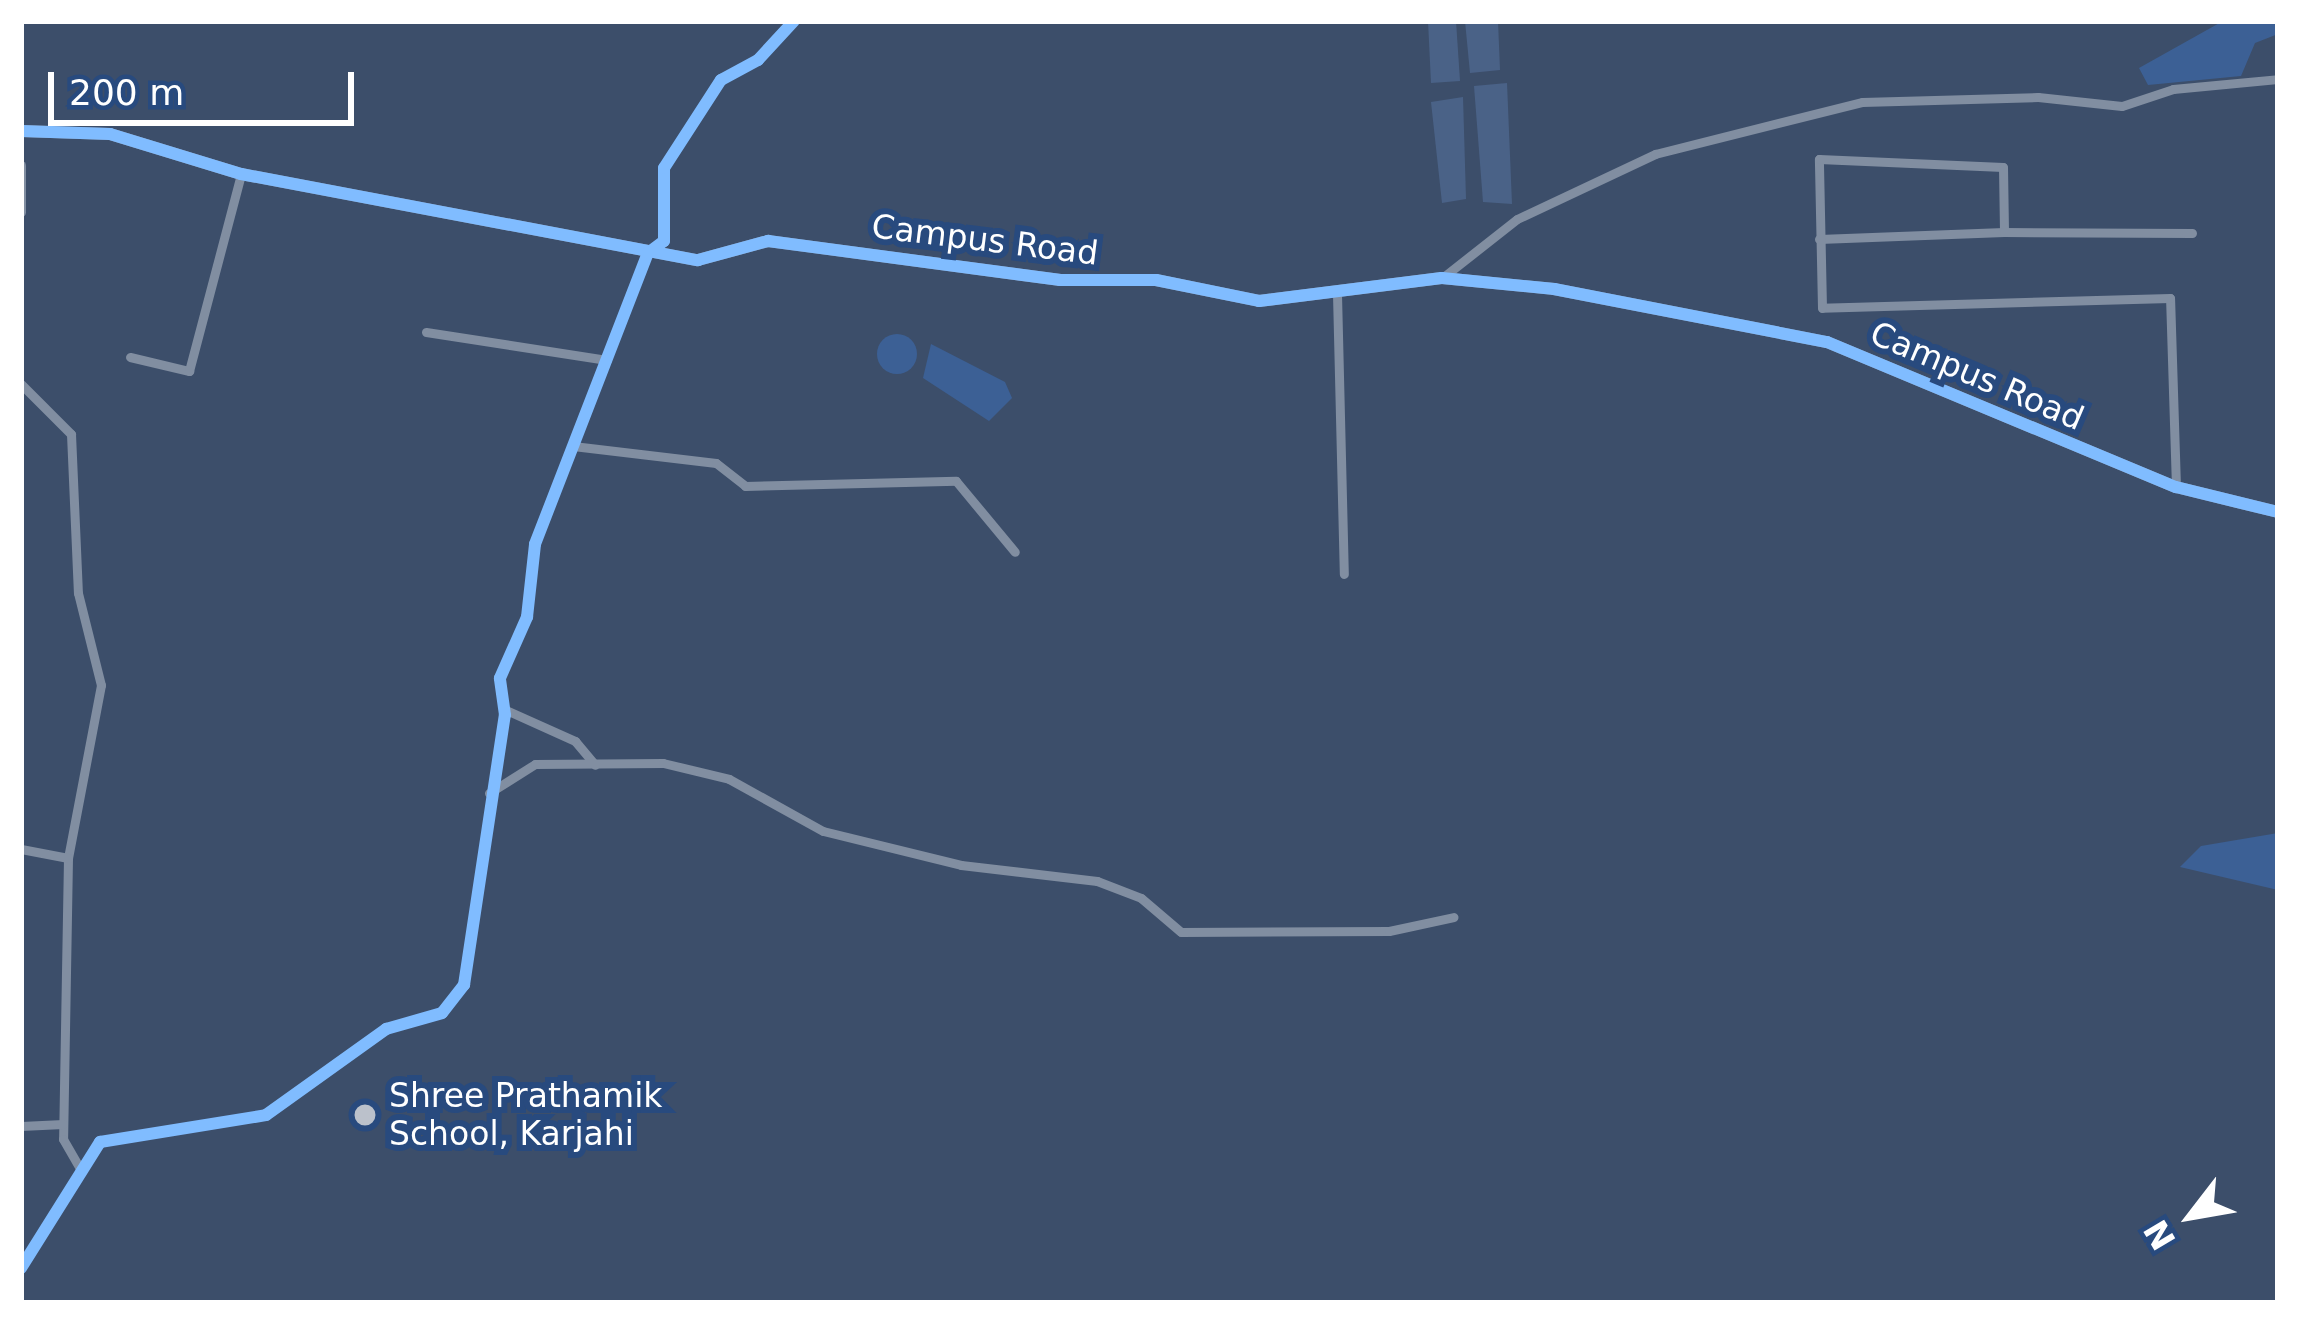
<!DOCTYPE html>
<html>
<head>
<meta charset="utf-8">
<style>
  body { margin:0 }
  #map { position:relative; width:2299px; height:1324px; overflow:hidden; background:#3c4e6a; font-family:"DejaVu Sans",sans-serif }
  div>[style] { position:absolute }
  .green>* { inset:0; background:#3c6095 }
  .round { border-radius:50% }
  .water>* { inset:0; background:#4a6287 }
  .minor>* { height:9px; margin:-4.5px; padding:0 4.5px; transform-origin:4.5px; border-radius:4.5px; background:#818ea1 }
  .tertiary>* { height:12px; margin:-6px; padding:0 6px; transform-origin:6px; border-radius:6px; background:#818ea1 }
  .cycleway>* { height:12px; margin:-6px; padding:0 6px; transform-origin:6px; border-radius:6px; background:#80bcff }
  .dots>* { width:33px; height:33px; translate:-50% -50%; box-sizing:border-box; border:6px solid #284a7e; border-radius:50% }
  span { translate:-50% -50%; white-space:nowrap; text-align:center; line-height:1.15; -webkit-text-stroke:12px #284a7e; paint-order:stroke }
  .street-label { font-size:33px; color:#fff }
  .poi-label { font-size:33px; color:#fff }
  .left { translate:0 -50%; text-align:left }
  .frame { position:absolute; inset:0; border:24px solid #fff; pointer-events:none }
  .north { position:absolute; left:2131px; top:1156px; width:120px; height:120px; -webkit-text-stroke:9px #284a7e; paint-order:stroke; rotate:239deg; font-size:33px; font-weight:700; line-height:48px; text-align:center; color:#fff }
  .north::after { content:''; display:block; margin:auto; width:42px; height:54px; background:#fff; clip-path:polygon(50% 0,100% 100%,50% 72%,0 100%) }
  .scale { position:absolute; left:48px; top:72px; width:306px; height:54px; box-sizing:border-box; border:6px solid #fff; border-top:0; padding-left:15px; font-size:36px; line-height:42px; white-space:nowrap; color:#fff; -webkit-text-stroke:9px #284a7e; paint-order:stroke }
</style>
</head>
<body>
<div id="map">
  <div class="green">
    <i style="clip-path:polygon(2223px 21px,2278px 21px,2278px 34px,2255px 43px,2241px 76px,2148px 85px,2139px 68px)"></i>
    <i class="round" style="left:877px;top:334px;width:40px;height:40px"></i>
    <i style="clip-path:polygon(931px 344px,1005px 382px,1012px 398px,989px 421px,923px 378px)"></i>
    <i style="clip-path:polygon(2278px 833px,2278px 890px,2180px 867px,2201px 846px)"></i>
  </div>
  <div class="water">
    <i style="clip-path:polygon(1428px 21px,1456px 21px,1460px 81px,1431px 83px)"></i>
    <i style="clip-path:polygon(1465px 21px,1498px 21px,1500px 70px,1470px 73px)"></i>
    <i style="clip-path:polygon(1507px 83px,1512px 204px,1483px 202px,1474px 86px)"></i>
    <i style="clip-path:polygon(1463px 97px,1466px 199px,1442px 203px,1431px 102px)"></i>
  </div>
  <div class="minor">
    <i style="left:21px;top:165px;width:47px;rotate:90deg"></i>
    <i style="left:1819px;top:239px;width:185px;rotate:-2.2deg"></i>
    <i style="left:1442px;top:278px;width:95px;rotate:-38.2deg"></i>
    <i style="left:1517px;top:219px;width:153px;rotate:-25.2deg"></i>
    <i style="left:1655px;top:154px;width:213px;rotate:-14.1deg"></i>
    <i style="left:1862px;top:102px;width:176px;rotate:-1.6deg"></i>
    <i style="left:2038px;top:97px;width:84px;rotate:6.1deg"></i>
    <i style="left:2122px;top:106px;width:54px;rotate:-18.4deg"></i>
    <i style="left:2173px;top:89px;width:105px;rotate:-5.4deg"></i>
    <i style="left:1337px;top:294px;width:280px;rotate:88.6deg"></i>
    <i style="left:426px;top:332px;width:183px;rotate:8.8deg"></i>
    <i style="left:130px;top:357px;width:61px;rotate:13.3deg"></i>
    <i style="left:189px;top:371px;width:204px;rotate:-75.2deg"></i>
    <i style="left:21px;top:384px;width:71px;rotate:45deg"></i>
    <i style="left:71px;top:434px;width:159px;rotate:87.5deg"></i>
    <i style="left:78px;top:593px;width:95px;rotate:76deg"></i>
    <i style="left:101px;top:685px;width:176px;rotate:100.8deg"></i>
    <i style="left:68px;top:858px;width:281px;rotate:91deg"></i>
    <i style="left:63px;top:1139px;width:36px;rotate:60deg"></i>
    <i style="left:573px;top:446px;width:144px;rotate:6.8deg"></i>
    <i style="left:716px;top:463px;width:37px;rotate:38deg"></i>
    <i style="left:745px;top:486px;width:211px;rotate:-1.4deg"></i>
    <i style="left:956px;top:481px;width:92px;rotate:50.3deg"></i>
    <i style="left:2176px;top:487px;width:189px;rotate:-91.8deg"></i>
    <i style="left:2170px;top:298px;width:348px;rotate:178.4deg"></i>
    <i style="left:1822px;top:308px;width:149px;rotate:-91.2deg"></i>
    <i style="left:1819px;top:159px;width:184px;rotate:2.5deg"></i>
    <i style="left:2003px;top:167px;width:65px;rotate:89.1deg"></i>
    <i style="left:2004px;top:232px;width:188px;rotate:0.3deg"></i>
    <i style="left:506px;top:710px;width:76px;rotate:24.2deg"></i>
    <i style="left:575px;top:741px;width:31px;rotate:50deg"></i>
    <i style="left:489px;top:793px;width:54px;rotate:-32.2deg"></i>
    <i style="left:535px;top:764px;width:128px;rotate:-0.4deg"></i>
    <i style="left:663px;top:763px;width:68px;rotate:13.6deg"></i>
    <i style="left:729px;top:779px;width:107px;rotate:29deg"></i>
    <i style="left:823px;top:831px;width:142px;rotate:13.8deg"></i>
    <i style="left:961px;top:865px;width:137px;rotate:6.7deg"></i>
    <i style="left:1097px;top:881px;width:47px;rotate:21.1deg"></i>
    <i style="left:1141px;top:898px;width:52px;rotate:40.4deg"></i>
    <i style="left:1181px;top:932px;width:208px;rotate:-0.3deg"></i>
    <i style="left:1389px;top:931px;width:66px;rotate:-12.2deg"></i>
    <i style="left:21px;top:849px;width:48px;rotate:10.8deg"></i>
    <i style="left:21px;top:1126px;width:42px;rotate:-2.7deg"></i>
    <i style="left:21px;top:1268px;width:149px;rotate:-57.9deg"></i>
    <i style="left:100px;top:1142px;width:168px;rotate:-9.2deg"></i>
    <i style="left:266px;top:1115px;width:148px;rotate:-35.6deg"></i>
    <i style="left:386px;top:1029px;width:58px;rotate:-15.9deg"></i>
    <i style="left:442px;top:1013px;width:36px;rotate:-52deg"></i>
    <i style="left:464px;top:985px;width:273px;rotate:-81.4deg"></i>
    <i style="left:505px;top:715px;width:37px;rotate:-98deg"></i>
    <i style="left:500px;top:678px;width:67px;rotate:-66.1deg"></i>
    <i style="left:527px;top:617px;width:73px;rotate:-83.7deg"></i>
    <i style="left:535px;top:544px;width:312px;rotate:-68.8deg"></i>
    <i style="left:648px;top:253px;width:20px;rotate:-37deg"></i>
    <i style="left:664px;top:241px;width:73px;rotate:-90deg"></i>
    <i style="left:664px;top:168px;width:105px;rotate:-57.1deg"></i>
    <i style="left:721px;top:80px;width:42px;rotate:-28.4deg"></i>
    <i style="left:758px;top:60px;width:53px;rotate:-47.3deg"></i>
  </div>
  <div class="tertiary">
    <i style="left:21px;top:131px;width:89px;rotate:1.9deg"></i>
    <i style="left:110px;top:134px;width:137px;rotate:17deg"></i>
    <i style="left:241px;top:174px;width:465px;rotate:10.7deg"></i>
    <i style="left:698px;top:260px;width:73px;rotate:-15.2deg"></i>
    <i style="left:768px;top:241px;width:295px;rotate:7.6deg"></i>
    <i style="left:1060px;top:280px;width:96px"></i>
    <i style="left:1156px;top:280px;width:105px;rotate:11.5deg"></i>
    <i style="left:1259px;top:301px;width:184px;rotate:-7.2deg"></i>
    <i style="left:1442px;top:278px;width:113px;rotate:5.6deg"></i>
    <i style="left:1554px;top:289px;width:278px;rotate:11deg"></i>
    <i style="left:1827px;top:342px;width:378px;rotate:22.6deg"></i>
    <i style="left:2176px;top:487px;width:105px;rotate:13.8deg"></i>
  </div>
  <div class="cycleway">
    <i style="left:21px;top:131px;width:89px;rotate:1.9deg"></i>
    <i style="left:110px;top:134px;width:137px;rotate:17deg"></i>
    <i style="left:241px;top:174px;width:465px;rotate:10.7deg"></i>
    <i style="left:698px;top:260px;width:73px;rotate:-15.2deg"></i>
    <i style="left:768px;top:241px;width:295px;rotate:7.6deg"></i>
    <i style="left:1060px;top:280px;width:96px"></i>
    <i style="left:1156px;top:280px;width:105px;rotate:11.5deg"></i>
    <i style="left:1259px;top:301px;width:184px;rotate:-7.2deg"></i>
    <i style="left:1442px;top:278px;width:113px;rotate:5.6deg"></i>
    <i style="left:1554px;top:289px;width:278px;rotate:11deg"></i>
    <i style="left:1827px;top:342px;width:378px;rotate:22.6deg"></i>
    <i style="left:2176px;top:487px;width:105px;rotate:13.8deg"></i>
    <i style="left:21px;top:1268px;width:149px;rotate:-57.9deg"></i>
    <i style="left:100px;top:1142px;width:168px;rotate:-9.2deg"></i>
    <i style="left:266px;top:1115px;width:148px;rotate:-35.6deg"></i>
    <i style="left:386px;top:1029px;width:58px;rotate:-15.9deg"></i>
    <i style="left:442px;top:1013px;width:36px;rotate:-52deg"></i>
    <i style="left:464px;top:985px;width:273px;rotate:-81.4deg"></i>
    <i style="left:505px;top:715px;width:37px;rotate:-98deg"></i>
    <i style="left:500px;top:678px;width:67px;rotate:-66.1deg"></i>
    <i style="left:527px;top:617px;width:73px;rotate:-83.7deg"></i>
    <i style="left:535px;top:544px;width:312px;rotate:-68.8deg"></i>
    <i style="left:648px;top:253px;width:20px;rotate:-37deg"></i>
    <i style="left:664px;top:241px;width:73px;rotate:-90deg"></i>
    <i style="left:664px;top:168px;width:105px;rotate:-57.1deg"></i>
    <i style="left:721px;top:80px;width:42px;rotate:-28.4deg"></i>
    <i style="left:758px;top:60px;width:53px;rotate:-47.3deg"></i>
  </div>
  <div class="dots">
    <i style="left:365px;top:1115px;background:#bbc1cb"></i>
  </div>
  <div class="street-label">
    <span style="left:985px;top:240px;rotate:7deg">Campus Road</span>
    <span style="left:1977px;top:376px;rotate:23deg">Campus Road</span>
  </div>
  <div class="poi-label">
    <span class="left" style="left:389px;top:1115px">Shree Prathamik<br>School, Karjahi</span>
  </div>
  <div class="frame"></div>
  <div class="north">N</div>
  <div class="scale">200 m</div>
</div>
</body>
</html>
